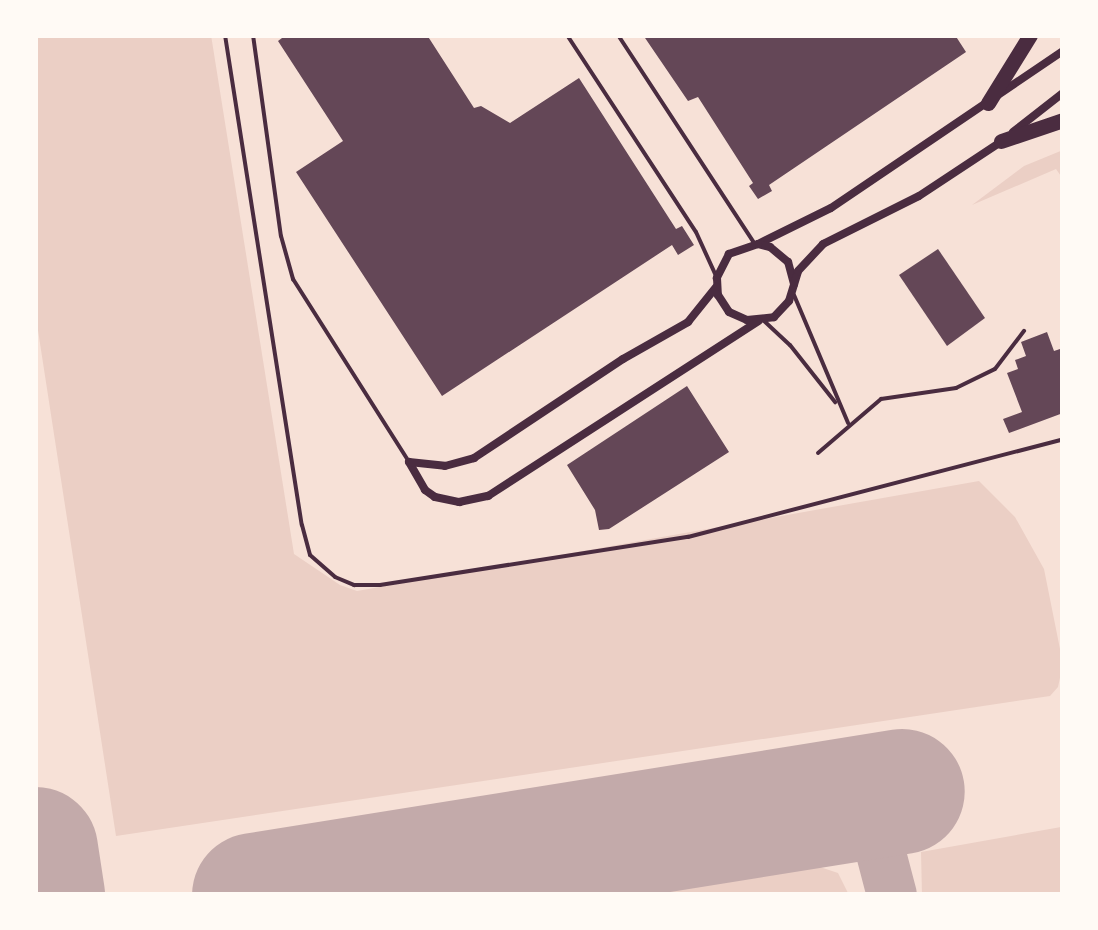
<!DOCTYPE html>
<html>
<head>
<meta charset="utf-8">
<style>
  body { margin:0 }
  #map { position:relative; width:1098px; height:930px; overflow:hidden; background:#f7e1d7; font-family:"Fira Sans Condensed",sans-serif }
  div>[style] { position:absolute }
  .green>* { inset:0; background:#ebcfc5 }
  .taxiway>* { height:50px; margin:-25px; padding:0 25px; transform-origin:25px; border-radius:25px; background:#c3aaaa }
  .runway>* { height:125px; margin:-62.5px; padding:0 62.5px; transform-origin:62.5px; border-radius:62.5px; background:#c3aaaa }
  .building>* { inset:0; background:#644757 }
  .service>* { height:4px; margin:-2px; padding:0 2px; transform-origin:2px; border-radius:2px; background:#4a2c40 }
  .minor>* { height:8px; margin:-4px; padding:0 4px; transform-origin:4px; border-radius:4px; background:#4a2c40 }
  .motorway>* { height:15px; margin:-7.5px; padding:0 7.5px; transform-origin:7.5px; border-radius:7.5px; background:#4a2c40 }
  span { translate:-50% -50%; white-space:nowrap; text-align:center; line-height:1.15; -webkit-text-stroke:8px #fffaf5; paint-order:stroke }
  .frame { position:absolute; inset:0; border:38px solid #fffaf5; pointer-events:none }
</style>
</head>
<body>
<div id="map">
  <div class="green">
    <i style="clip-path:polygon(35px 35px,211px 35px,294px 554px,340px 585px,357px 591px,979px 481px,1015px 517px,1044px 569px,1063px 664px,1058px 687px,1050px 696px,116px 836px,35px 311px)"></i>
    <i style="clip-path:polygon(1063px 150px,1063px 179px,1056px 169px,972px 205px,1024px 166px)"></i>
    <i style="clip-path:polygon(1061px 827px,1063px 895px,922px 895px,921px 852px)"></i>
    <i style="clip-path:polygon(817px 866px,838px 873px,849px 895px,622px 895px)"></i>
  </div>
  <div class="taxiway">
    <i style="left:758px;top:814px;width:70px;rotate:-4.9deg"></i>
    <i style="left:828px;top:808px;width:25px;rotate:18deg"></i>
    <i style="left:852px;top:816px;width:33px;rotate:41deg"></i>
    <i style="left:877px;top:838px;width:59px;rotate:75.3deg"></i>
  </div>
  <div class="runway">
    <i style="left:35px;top:849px;width:47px;rotate:81.3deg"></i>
    <i style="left:254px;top:895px;width:656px;rotate:-9.12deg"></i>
  </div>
  <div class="building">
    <i style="clip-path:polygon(286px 35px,427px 35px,474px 108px,481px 106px,510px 123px,579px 78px,676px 229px,682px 226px,694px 245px,678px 255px,672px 245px,442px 396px,296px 172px,343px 141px,278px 41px)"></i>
    <i style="clip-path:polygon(643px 35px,955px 35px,966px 52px,769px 185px,772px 191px,758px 199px,749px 186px,753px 183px,698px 97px,688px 101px)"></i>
    <i style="clip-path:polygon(938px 249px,985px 318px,947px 346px,899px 275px)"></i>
    <i style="clip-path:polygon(1047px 332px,1054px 351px,1063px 348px,1063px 413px,1009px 433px,1003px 419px,1022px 412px,1007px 373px,1018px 369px,1015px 360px,1026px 356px,1021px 342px)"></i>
    <i style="clip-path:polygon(687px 386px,729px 452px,609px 529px,599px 530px,595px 510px,567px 465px)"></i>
  </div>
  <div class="service">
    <i style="left:225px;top:35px;width:496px;rotate:81.1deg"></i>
    <i style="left:302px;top:525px;width:31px;rotate:75deg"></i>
    <i style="left:310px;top:555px;width:33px;rotate:41deg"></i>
    <i style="left:335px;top:577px;width:21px;rotate:23deg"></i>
    <i style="left:354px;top:585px;width:26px"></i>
    <i style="left:380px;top:585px;width:312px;rotate:-8.9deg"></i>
    <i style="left:688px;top:537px;width:388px;rotate:-14.6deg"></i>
    <i style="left:253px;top:35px;width:203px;rotate:82.1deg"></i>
    <i style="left:281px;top:236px;width:45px;rotate:74.4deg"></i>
    <i style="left:293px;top:279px;width:217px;rotate:57.6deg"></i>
    <i style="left:567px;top:35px;width:235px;rotate:56.8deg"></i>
    <i style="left:696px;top:232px;width:51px;rotate:65.5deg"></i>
    <i style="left:618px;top:35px;width:250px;rotate:56.8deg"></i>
    <i style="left:794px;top:295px;width:139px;rotate:67.1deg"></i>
    <i style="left:763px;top:320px;width:37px;rotate:43deg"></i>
    <i style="left:790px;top:345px;width:73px;rotate:51.7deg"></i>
    <i style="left:818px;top:453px;width:83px;rotate:-40.6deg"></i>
    <i style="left:881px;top:399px;width:76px;rotate:-8.3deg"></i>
    <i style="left:956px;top:388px;width:43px;rotate:-26deg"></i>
    <i style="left:995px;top:369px;width:48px;rotate:-52.7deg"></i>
  </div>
  <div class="minor">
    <i style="left:1013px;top:132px;width:63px;rotate:-38deg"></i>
    <i style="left:758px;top:244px;width:81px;rotate:-26.3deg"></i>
    <i style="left:831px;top:208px;width:280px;rotate:-34.1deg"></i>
    <i style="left:794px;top:284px;width:23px;rotate:-105deg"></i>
    <i style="left:788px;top:262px;width:23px;rotate:-140deg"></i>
    <i style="left:770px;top:247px;width:12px;rotate:-166deg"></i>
    <i style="left:758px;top:244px;width:31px;rotate:161deg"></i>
    <i style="left:729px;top:254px;width:27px;rotate:117deg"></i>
    <i style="left:717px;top:278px;width:17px;rotate:87deg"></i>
    <i style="left:718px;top:295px;width:20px;rotate:57deg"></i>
    <i style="left:729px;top:312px;width:20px;rotate:24deg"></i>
    <i style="left:747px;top:320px;width:27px;rotate:-6deg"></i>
    <i style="left:774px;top:317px;width:22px;rotate:-47deg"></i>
    <i style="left:789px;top:301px;width:31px;rotate:-73deg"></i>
    <i style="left:798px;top:271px;width:37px;rotate:-47deg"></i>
    <i style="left:823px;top:244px;width:107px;rotate:-26.6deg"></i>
    <i style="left:919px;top:196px;width:100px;rotate:-33.5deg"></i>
    <i style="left:409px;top:462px;width:32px;rotate:60deg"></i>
    <i style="left:425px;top:490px;width:12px;rotate:35deg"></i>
    <i style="left:435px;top:497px;width:25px;rotate:12deg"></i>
    <i style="left:459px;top:502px;width:30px;rotate:-12deg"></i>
    <i style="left:488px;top:496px;width:322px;rotate:-32.9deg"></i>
    <i style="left:409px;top:462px;width:36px;rotate:6deg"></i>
    <i style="left:445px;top:466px;width:30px;rotate:-15deg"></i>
    <i style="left:474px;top:458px;width:179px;rotate:-33.6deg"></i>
    <i style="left:623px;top:359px;width:75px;rotate:-29.6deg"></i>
    <i style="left:688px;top:322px;width:45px;rotate:-51.3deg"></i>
  </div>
  <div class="motorway">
    <i style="left:988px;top:103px;width:80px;rotate:-58.3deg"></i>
    <i style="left:1001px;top:141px;width:65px;rotate:-18.7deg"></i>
  </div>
  <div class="frame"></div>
</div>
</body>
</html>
